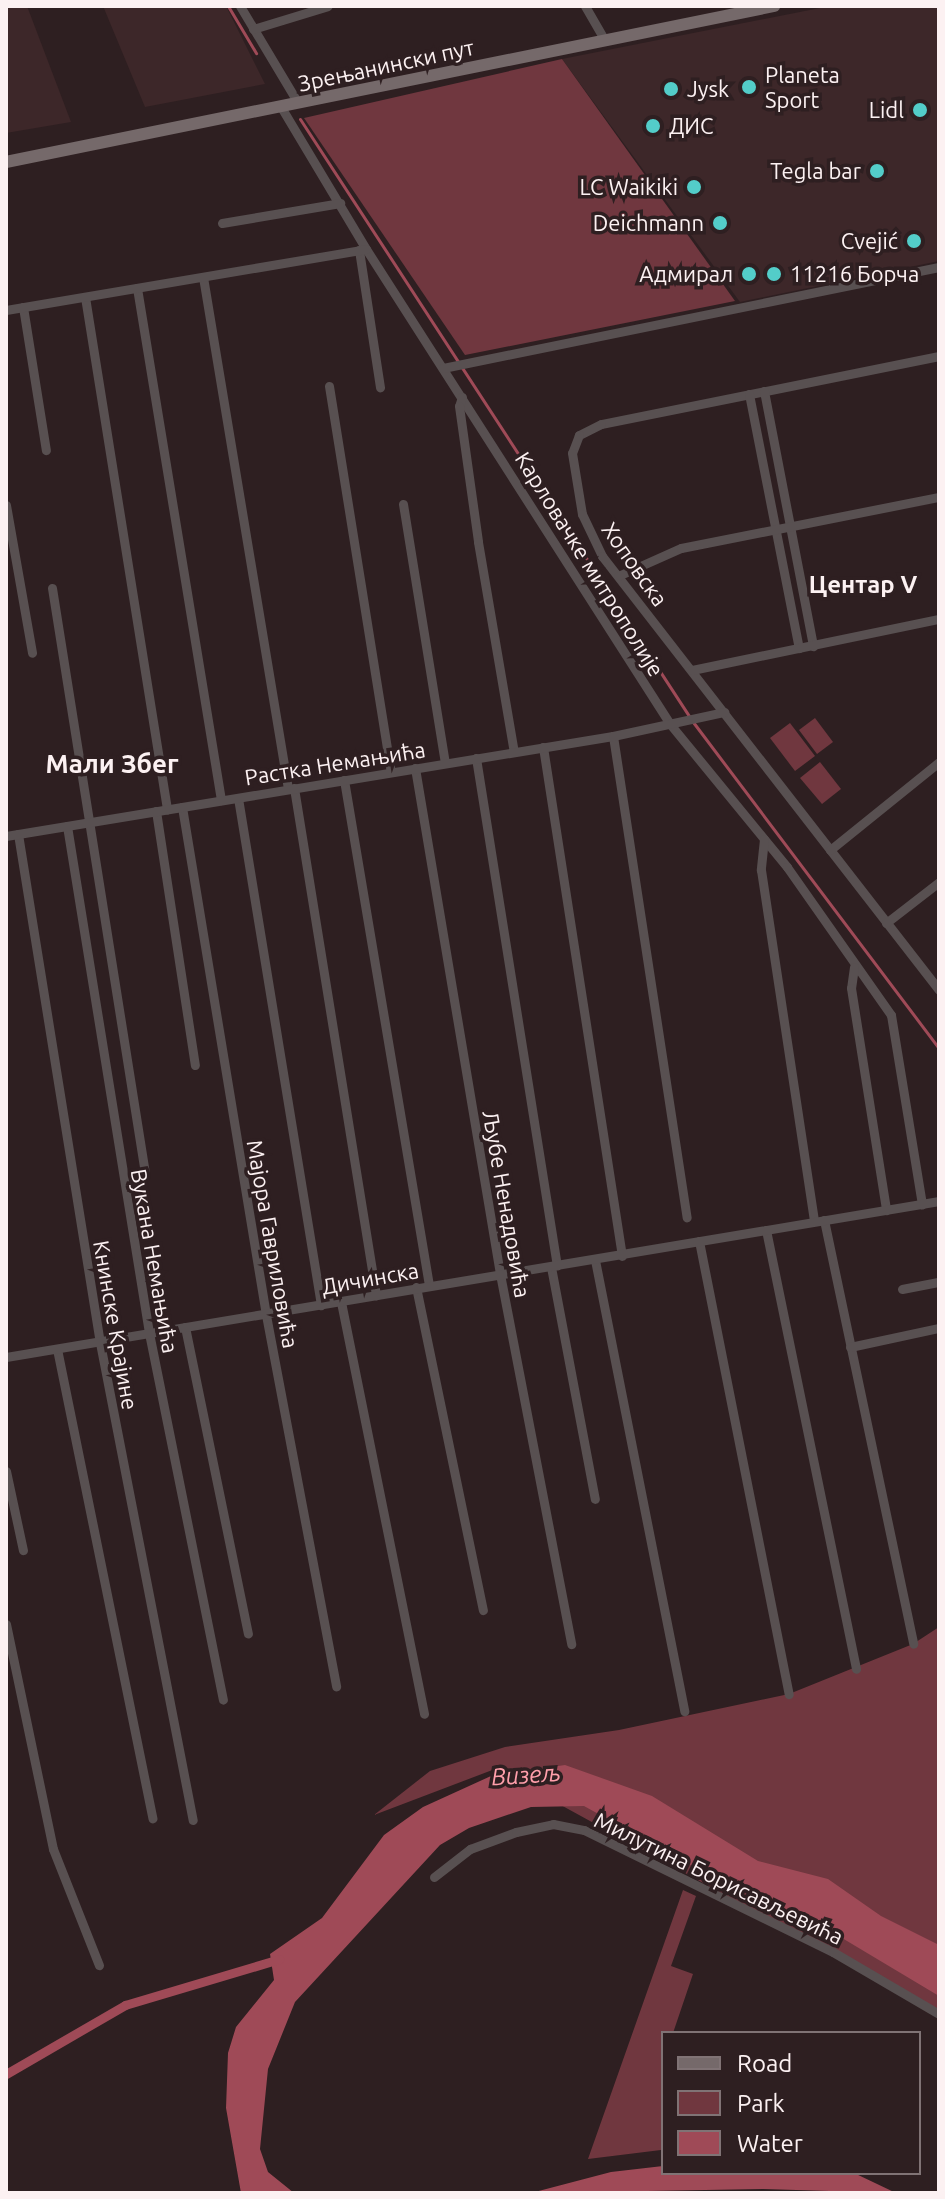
<!DOCTYPE html>
<html>
<head>
<meta charset="utf-8">
<style>
  body { margin:0 }
  #map { position:relative; width:945px; height:2199px; overflow:hidden; background:#2e1f21; font-family:Ubuntu,sans-serif }
  div>[style] { position:absolute }
  .built>* { inset:0; background:#3d2729 }
  .green>* { inset:0; background:#70373f }
  .water>* { inset:0; background:#9f4a57 }
  .stream>* { height:3px; margin:-1.5px; padding:0 1.5px; transform-origin:1.5px; border-radius:1.5px; background:#9f4a57 }
  .canal>* { height:9px; margin:-4.5px; padding:0 4.5px; transform-origin:4.5px; border-radius:4.5px; background:#9f4a57 }
  .street>* { height:9px; margin:-4.5px; padding:0 4.5px; transform-origin:4.5px; border-radius:4.5px; background:#585051 }
  .secondary>* { height:12px; margin:-6px; padding:0 6px; transform-origin:6px; border-radius:6px; background:#75696a }
  .dots>* { width:22px; height:22px; translate:-50% -50%; box-sizing:border-box; border:4px solid #2e1f21; border-radius:50% }
  span { translate:-50% -50%; white-space:nowrap; text-align:center; line-height:1.15; -webkit-text-stroke:7px #2e1f21; paint-order:stroke }
  .street-label { font-size:22px; color:#fcf1f2 }
  .poi-label { font-size:22px; color:#fcf1f2 }
  .left { translate:0 -50%; text-align:left }
  .right { translate:-100% -50%; text-align:right }
  .neighbourhood-label { font-size:24px; color:#fcf1f2; font-weight:700 }
  .water-label { font-size:24px; color:#ff9fab; font-style:italic }
  .quarter-label { font-size:26px; color:#fcf1f2; font-weight:700 }
  .frame { position:absolute; inset:0; border:8px solid #fcf1f2; pointer-events:none }
  .legend { position:absolute; left:661px; top:2031px; width:260px; height:144px; box-sizing:border-box; background:#2e1f21; border:2px solid #807375; margin:0; padding:10px 14px; list-style:none; font-size:24px; color:#fcf1f2 }
  .legend li { display:flex; align-items:center; gap:16px; height:40px }
  .legend b { width:40px; border:2px solid #807375 }
</style>
</head>
<body>
<div id="map">
  <div class="built">
    <i style="clip-path:polygon(6px 6px,27px 6px,71px 122px,6px 133px)"></i>
    <i style="clip-path:polygon(103px 6px,226px 6px,265px 84px,145px 107px)"></i>
    <i style="clip-path:polygon(830px 6px,939px 6px,939px 261px,740px 302px,562px 59px)"></i>
  </div>
  <div class="green">
    <i style="clip-path:polygon(562px 59px,735px 301px,465px 355px,304px 118px)"></i>
    <i style="clip-path:polygon(815px 718px,833px 742px,817px 754px,799px 730px)"></i>
    <i style="clip-path:polygon(790px 723px,815px 756px,795px 771px,770px 738px)"></i>
    <i style="clip-path:polygon(820px 762px,841px 789px,822px 804px,800px 778px)"></i>
    <i style="clip-path:polygon(939px 1627px,939px 2012px,495px 1769px,374px 1815px,430px 1771px,505px 1747px,619px 1730px,789px 1694px,913px 1644px)"></i>
    <i style="clip-path:polygon(683px 1890px,696px 1896px,671px 1966px,693px 1974px,673px 2033px,663px 2033px,661px 2150px,588px 2159px)"></i>
  </div>
  <div class="water">
    <i style="clip-path:polygon(565px 1765px,652px 1796px,758px 1861px,828px 1879px,881px 1916px,939px 1945px,939px 1996px,842px 1938px,696px 1868px,584px 1806px,531px 1807px,469px 1828px,440px 1845px,295px 2002px,268px 2069px,260px 2149px,268px 2172px,294px 2193px,241px 2193px,226px 2108px,228px 2053px,236px 2027px,274px 1980px,270px 1954px,322px 1918px,384px 1835px,423px 1807px,491px 1776px)"></i>
    <i style="clip-path:polygon(663px 2166px,663px 2173px,854px 2173px,896px 2193px,763px 2189px,531px 2193px,611px 2172px)"></i>
  </div>
  <div class="stream">
    <i style="left:228px;top:6px;width:55px;rotate:59.2deg"></i>
    <i style="left:300px;top:119px;width:713px;rotate:56.91deg"></i>
    <i style="left:693px;top:722px;width:408px;rotate:53deg"></i>
  </div>
  <div class="canal">
    <i style="left:6px;top:2074px;width:138px;rotate:-30.1deg"></i>
    <i style="left:125px;top:2005px;width:161px;rotate:-16.6deg"></i>
  </div>
  <div class="street">
    <i style="left:240px;top:6px;width:113px;rotate:59.1deg"></i>
    <i style="left:585px;top:6px;width:39px;rotate:60deg"></i>
    <i style="left:253px;top:29px;width:78px;rotate:-17deg"></i>
    <i style="left:281px;top:107px;width:165px;rotate:59.1deg"></i>
    <i style="left:366px;top:249px;width:564px;rotate:57.38deg"></i>
    <i style="left:670px;top:724px;width:185px;rotate:50.7deg"></i>
    <i style="left:787px;top:867px;width:181px;rotate:54.9deg"></i>
    <i style="left:891px;top:1015px;width:192px;rotate:80.7deg"></i>
    <i style="left:222px;top:223px;width:120px;rotate:-9.6deg"></i>
    <i style="left:359px;top:250px;width:139px;rotate:81.3deg"></i>
    <i style="left:203px;top:277px;width:519px;rotate:80.57deg"></i>
    <i style="left:137px;top:288px;width:519px;rotate:80.68deg"></i>
    <i style="left:85px;top:297px;width:519px;rotate:80.9deg"></i>
    <i style="left:23px;top:307px;width:145px;rotate:80.9deg"></i>
    <i style="left:6px;top:310px;width:365px;rotate:-9.6deg"></i>
    <i style="left:939px;top:356px;width:345px;rotate:168.6deg"></i>
    <i style="left:601px;top:424px;width:25px;rotate:153deg"></i>
    <i style="left:579px;top:435px;width:19px;rotate:111deg"></i>
    <i style="left:572px;top:453px;width:62px;rotate:80.7deg"></i>
    <i style="left:582px;top:514px;width:47px;rotate:64.5deg"></i>
    <i style="left:602px;top:556px;width:549px;rotate:52.17deg"></i>
    <i style="left:443px;top:368px;width:506px;rotate:-11.51deg"></i>
    <i style="left:329px;top:386px;width:391px;rotate:80.9deg"></i>
    <i style="left:764px;top:391px;width:260px;rotate:79.1deg"></i>
    <i style="left:749px;top:394px;width:259px;rotate:78.9deg"></i>
    <i style="left:462px;top:397px;width:9px;rotate:108deg"></i>
    <i style="left:459px;top:406px;width:137px;rotate:82deg"></i>
    <i style="left:478px;top:542px;width:213px;rotate:80.3deg"></i>
    <i style="left:403px;top:504px;width:262px;rotate:80.8deg"></i>
    <i style="left:6px;top:505px;width:150px;rotate:80deg"></i>
    <i style="left:618px;top:576px;width:69px;rotate:-24deg"></i>
    <i style="left:681px;top:548px;width:263px;rotate:-11.2deg"></i>
    <i style="left:52px;top:588px;width:592px;rotate:80.97deg"></i>
    <i style="left:692px;top:670px;width:252px;rotate:-11.7deg"></i>
    <i style="left:613px;top:736px;width:487px;rotate:81.3deg"></i>
    <i style="left:543px;top:747px;width:515px;rotate:81.18deg"></i>
    <i style="left:476px;top:758px;width:514px;rotate:80.94deg"></i>
    <i style="left:415px;top:768px;width:513px;rotate:80.46deg"></i>
    <i style="left:500px;top:1274px;width:377px;rotate:79.1deg"></i>
    <i style="left:344px;top:780px;width:512px;rotate:80.45deg"></i>
    <i style="left:294px;top:788px;width:514px;rotate:80.81deg"></i>
    <i style="left:238px;top:798px;width:514px;rotate:80.7deg"></i>
    <i style="left:182px;top:807px;width:515px;rotate:80.61deg"></i>
    <i style="left:266px;top:1315px;width:378px;rotate:79.3deg"></i>
    <i style="left:156px;top:811px;width:257px;rotate:81.3deg"></i>
    <i style="left:67px;top:826px;width:514px;rotate:80.81deg"></i>
    <i style="left:149px;top:1333px;width:374px;rotate:78.6deg"></i>
    <i style="left:18px;top:834px;width:516px;rotate:80.85deg"></i>
    <i style="left:100px;top:1343px;width:486px;rotate:79deg"></i>
    <i style="left:6px;top:836px;width:615px;rotate:-9.36deg"></i>
    <i style="left:613px;top:736px;width:114px;rotate:-12.2deg"></i>
    <i style="left:764px;top:839px;width:31px;rotate:96deg"></i>
    <i style="left:761px;top:870px;width:355px;rotate:81.4deg"></i>
    <i style="left:830px;top:850px;width:140px;rotate:-38.9deg"></i>
    <i style="left:886px;top:923px;width:67px;rotate:-37.7deg"></i>
    <i style="left:854px;top:967px;width:21px;rotate:98deg"></i>
    <i style="left:851px;top:988px;width:225px;rotate:81deg"></i>
    <i style="left:824px;top:1220px;width:433px;rotate:78.1deg"></i>
    <i style="left:766px;top:1230px;width:448px;rotate:78.4deg"></i>
    <i style="left:699px;top:1241px;width:462px;rotate:78.8deg"></i>
    <i style="left:595px;top:1260px;width:460px;rotate:78.8deg"></i>
    <i style="left:551px;top:1267px;width:236px;rotate:79.3deg"></i>
    <i style="left:416px;top:1287px;width:330px;rotate:78.3deg"></i>
    <i style="left:902px;top:1289px;width:38px;rotate:-11deg"></i>
    <i style="left:341px;top:1302px;width:420px;rotate:78.6deg"></i>
    <i style="left:185px;top:1327px;width:313px;rotate:78.4deg"></i>
    <i style="left:850px;top:1347px;width:91px;rotate:-12.1deg"></i>
    <i style="left:57px;top:1349px;width:479px;rotate:78.5deg"></i>
    <i style="left:6px;top:1357px;width:946px;rotate:-9.49deg"></i>
    <i style="left:6px;top:1471px;width:81px;rotate:77.9deg"></i>
    <i style="left:6px;top:1624px;width:230px;rotate:78.2deg"></i>
    <i style="left:53px;top:1849px;width:125px;rotate:68.4deg"></i>
    <i style="left:434px;top:1877px;width:46px;rotate:-37.9deg"></i>
    <i style="left:470px;top:1849px;width:49px;rotate:-20.3deg"></i>
    <i style="left:516px;top:1832px;width:38px;rotate:-12deg"></i>
    <i style="left:553px;top:1824px;width:32px;rotate:11deg"></i>
    <i style="left:584px;top:1830px;width:277px;rotate:26.1deg"></i>
    <i style="left:833px;top:1952px;width:123px;rotate:30.3deg"></i>
  </div>
  <div class="secondary">
    <i style="left:6px;top:162px;width:784px;rotate:-11.48deg"></i>
  </div>
  <div class="dots">
    <i style="left:749px;top:87px;background:#53cdc9"></i>
    <i style="left:671px;top:89px;background:#53cdc9"></i>
    <i style="left:920px;top:110px;background:#53cdc9"></i>
    <i style="left:653px;top:126px;background:#53cdc9"></i>
    <i style="left:877px;top:171px;background:#53cdc9"></i>
    <i style="left:694px;top:187px;background:#53cdc9"></i>
    <i style="left:720px;top:223px;background:#53cdc9"></i>
    <i style="left:914px;top:241px;background:#53cdc9"></i>
    <i style="left:749px;top:274px;background:#53cdc9"></i>
    <i style="left:774px;top:274px;background:#53cdc9"></i>
  </div>
  <div class="street-label">
    <span style="left:386px;top:65px;rotate:-12deg">Зрењанински пут</span>
    <span style="left:590px;top:564px;rotate:58deg">Карловачке митрополије</span>
    <span style="left:635px;top:564px;rotate:55deg">Хоповска</span>
    <span style="left:335px;top:763px;rotate:-9deg">Растка Немањића</span>
    <span style="left:507px;top:1204px;rotate:80deg">Љубе Ненадовића</span>
    <span style="left:273px;top:1244px;rotate:80deg">Мајора Гавриловића</span>
    <span style="left:155px;top:1261px;rotate:80deg">Вукана Немањића</span>
    <span style="left:370px;top:1278px;rotate:-10deg">Дичинска</span>
    <span style="left:116px;top:1325px;rotate:80deg">Книнске Крајине</span>
    <span style="left:719px;top:1878px;rotate:26deg">Милутина Борисављевића</span>
  </div>
  <div class="poi-label">
    <span class="left" style="left:765px;top:87px">Planeta<br>Sport</span>
    <span class="left" style="left:687px;top:89px">Jysk</span>
    <span class="right" style="left:904px;top:110px">Lidl</span>
    <span class="left" style="left:669px;top:126px">ДИС</span>
    <span class="right" style="left:861px;top:171px">Tegla bar</span>
    <span class="right" style="left:678px;top:187px">LC Waikiki</span>
    <span class="right" style="left:704px;top:223px">Deichmann</span>
    <span class="right" style="left:898px;top:241px">Cvejić</span>
    <span class="right" style="left:733px;top:274px">Адмирал</span>
    <span class="left" style="left:790px;top:274px">11216 Борча</span>
  </div>
  <div class="neighbourhood-label">
    <span style="left:863px;top:585px">Центар V</span>
  </div>
  <div class="water-label">
    <span style="left:526px;top:1775px;rotate:-4deg">Визељ</span>
  </div>
  <div class="quarter-label">
    <span style="left:112px;top:764px">Мали Збег</span>
  </div>
  <div class="frame"></div>
  <ul class="legend">
  <li><b style="height:10px;background:#75696a"></b>Road</li>
  <li><b style="height:22px;background:#70373f"></b>Park</li>
  <li><b style="height:22px;background:#9f4a57"></b>Water</li>
  </ul>
</div>
</body>
</html>
